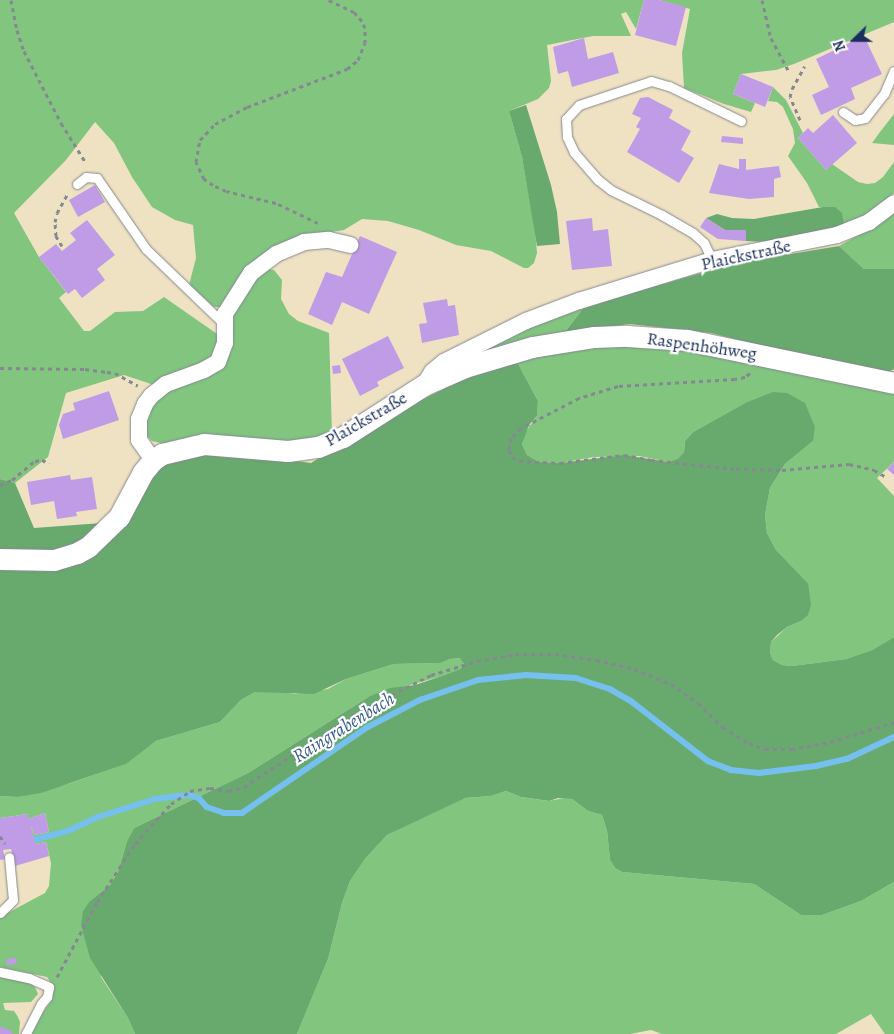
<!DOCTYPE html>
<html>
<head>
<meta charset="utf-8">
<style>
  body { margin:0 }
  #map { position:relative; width:894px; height:1034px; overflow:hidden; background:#efe2c2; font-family:Alegreya,serif }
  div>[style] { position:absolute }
  .green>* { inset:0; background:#81c57f }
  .forest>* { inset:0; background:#68aa6e }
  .stream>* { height:5.5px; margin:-2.75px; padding:0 2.75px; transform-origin:2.75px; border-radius:2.75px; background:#75c0ee }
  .building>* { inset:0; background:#bf9ce5 }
  .path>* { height:3px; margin-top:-1.5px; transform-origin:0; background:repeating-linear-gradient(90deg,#858890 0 4px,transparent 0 8px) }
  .roads { filter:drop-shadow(0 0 1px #858890) drop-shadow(0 0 1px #858890) }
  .service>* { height:9px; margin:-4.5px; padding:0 4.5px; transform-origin:4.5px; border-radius:4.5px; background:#fff }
  .minor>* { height:16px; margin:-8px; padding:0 8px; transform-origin:8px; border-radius:8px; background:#fff }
  .tertiary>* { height:21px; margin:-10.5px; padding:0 10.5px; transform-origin:10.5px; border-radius:10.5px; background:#fff }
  span { translate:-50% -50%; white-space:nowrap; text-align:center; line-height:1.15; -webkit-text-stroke:4.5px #fff; paint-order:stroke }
  .street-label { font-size:18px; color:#1b2f5e }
  .water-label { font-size:19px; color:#365a89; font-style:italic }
  .north { position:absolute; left:829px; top:15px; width:50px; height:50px; -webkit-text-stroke:4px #fff; paint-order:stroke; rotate:248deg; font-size:14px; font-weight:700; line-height:20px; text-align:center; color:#1b2f5e }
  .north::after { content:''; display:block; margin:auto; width:18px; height:22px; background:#1b2f5e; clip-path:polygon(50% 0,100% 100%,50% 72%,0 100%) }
</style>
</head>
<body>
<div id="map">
  <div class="green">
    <i style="clip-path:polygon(0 0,644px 0,636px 29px,626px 12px,621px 14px,631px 36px,593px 36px,547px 45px,551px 81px,549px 88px,538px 99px,509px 111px,522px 157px,535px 230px,537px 253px,534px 263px,528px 268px,524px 268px,491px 251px,456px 245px,419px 230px,388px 221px,362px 219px,344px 230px,300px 237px,220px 307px,214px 307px,189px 285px,196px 258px,193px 225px,175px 220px,152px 207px,132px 177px,114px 143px,95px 122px,66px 160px,14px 213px,39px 257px,66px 292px,59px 298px,84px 331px,90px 331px,115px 312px,143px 311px,164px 297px,220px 336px,212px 359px,154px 385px,124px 375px,66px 393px,48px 457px,15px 483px,0 479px)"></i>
    <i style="clip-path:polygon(659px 0,894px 0,894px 22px,794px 64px,776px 70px,741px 74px,733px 94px,755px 103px,751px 112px,724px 104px,684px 88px,682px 53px,690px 9px)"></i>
    <i style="clip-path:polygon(773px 87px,786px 100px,803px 133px,798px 138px,826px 170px,832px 164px,858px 182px,867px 184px,875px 183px,883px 177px,894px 162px,894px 193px,870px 213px,844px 225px,823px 207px,819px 207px,807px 183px,788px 156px,795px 143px,793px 129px,783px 107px,777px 102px,768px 101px)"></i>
    <i style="clip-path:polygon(894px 114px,894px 145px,872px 143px,880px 132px)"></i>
    <i style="clip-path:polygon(894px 210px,894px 269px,864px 269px,839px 246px,875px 226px)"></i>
    <i style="clip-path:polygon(268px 269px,274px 270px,282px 280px,281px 299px,289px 314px,298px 321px,329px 333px,332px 434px,307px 442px,165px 444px,152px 441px,146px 435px,146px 417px,161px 393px,202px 376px,232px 324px,234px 312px,248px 286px)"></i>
    <i style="clip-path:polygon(585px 306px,565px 332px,482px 354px,482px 347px)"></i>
    <i style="clip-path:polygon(583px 345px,669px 347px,894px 393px,894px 462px,877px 478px,894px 496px,894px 637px,872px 650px,846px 659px,792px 666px,782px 665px,773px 660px,770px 653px,771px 642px,787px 627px,801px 621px,808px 583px,776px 550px,767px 533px,765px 515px,770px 488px,785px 464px,813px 441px,745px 403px,693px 432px,685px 441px,684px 452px,678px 460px,669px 462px,639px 456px,594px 457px,560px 463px,539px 462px,527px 455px,522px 444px,524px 434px,537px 416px,538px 401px,515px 358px)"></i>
    <i style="clip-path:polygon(461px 658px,464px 664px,460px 669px,439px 677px,370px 696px,248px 773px,134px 828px,127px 841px,118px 872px,110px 885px,90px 901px,101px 977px,128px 1018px,135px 1034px,28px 1034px,51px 1001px,53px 986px,47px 977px,0 967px,0 917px,45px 893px,49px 886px,51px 863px,46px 842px,35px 844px,31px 825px,35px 835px,49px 832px,45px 813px,28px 819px,28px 814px,0 818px,0 796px,17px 797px,71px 783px,125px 764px,156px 741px,220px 722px,241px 700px,255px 692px,275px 691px,295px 694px,328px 689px,346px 679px,394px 664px,439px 663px,450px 659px)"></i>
    <i style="clip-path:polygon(506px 791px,521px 797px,548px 801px,565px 798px,572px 799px,588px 811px,602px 815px,607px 831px,610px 860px,615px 868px,622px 872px,754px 884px,801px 915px,822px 915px,861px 901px,894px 882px,894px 1034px,885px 1034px,871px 1014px,836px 1034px,662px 1034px,651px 1030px,630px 1034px,297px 1034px,328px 959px,342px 903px,350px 881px,365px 859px,387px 835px,454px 801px,465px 798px,491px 796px)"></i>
    <i style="clip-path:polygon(0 975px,25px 980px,35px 987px,38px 994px,31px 1002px,3px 1003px,5px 1010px,14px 1011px,18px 1017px,20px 1022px,19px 1034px,0 1034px)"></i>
  </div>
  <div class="forest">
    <i style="clip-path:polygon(526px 105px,551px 185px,557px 212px,560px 244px,537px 246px,522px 157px,509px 111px)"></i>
    <i style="clip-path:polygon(823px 207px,835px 207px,842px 213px,844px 225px,835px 229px,765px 242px,746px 241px,746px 230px,725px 230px,706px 218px,717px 214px,732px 218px,754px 219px)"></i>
    <i style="clip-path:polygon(839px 246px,864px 269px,894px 269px,894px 369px,881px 376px,711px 333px,630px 324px,565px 332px,585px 306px,737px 263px)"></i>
    <i style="clip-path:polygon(515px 358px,538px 401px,537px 416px,529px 425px,522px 444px,527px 455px,539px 462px,560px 463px,624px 455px,669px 462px,678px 459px,684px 452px,685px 441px,693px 432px,745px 403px,773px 392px,787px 393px,805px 403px,815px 427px,813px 441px,785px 464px,770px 488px,765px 515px,767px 533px,776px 550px,808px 583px,811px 605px,808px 615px,801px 621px,787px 627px,777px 635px,771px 642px,770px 653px,773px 660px,782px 665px,792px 666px,846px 659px,872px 650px,894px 637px,894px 882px,861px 901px,822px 915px,801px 915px,754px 884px,622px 872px,615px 868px,610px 860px,607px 831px,602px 815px,588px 811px,572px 799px,558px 798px,549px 801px,521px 797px,506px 791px,491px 796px,465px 798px,387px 835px,365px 859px,350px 881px,342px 903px,328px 959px,297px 1034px,135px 1034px,128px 1018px,90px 958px,81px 925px,83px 911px,90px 901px,110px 885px,118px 872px,127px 841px,134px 828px,248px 773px,370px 696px,390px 688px,415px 685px,439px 677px,460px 669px,464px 664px,460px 658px,450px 659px,440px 663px,394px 664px,346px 679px,314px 694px,255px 692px,241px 700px,220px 722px,156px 741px,126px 764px,41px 793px,17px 797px,0 796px,0 479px,15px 483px,34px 528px,102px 523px,147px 484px,156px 472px,170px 460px,220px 451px,311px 463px,387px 417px,466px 378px)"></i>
  </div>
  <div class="stream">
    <i style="left:34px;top:840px;width:35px;rotate:-15deg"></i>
    <i style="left:68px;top:831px;width:33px;rotate:-25deg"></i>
    <i style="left:98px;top:817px;width:60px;rotate:-17.5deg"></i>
    <i style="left:155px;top:799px;width:34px;rotate:-7deg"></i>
    <i style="left:189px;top:795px;width:10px;rotate:17deg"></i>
    <i style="left:199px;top:798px;width:12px;rotate:48deg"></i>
    <i style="left:207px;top:807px;width:18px;rotate:19deg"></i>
    <i style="left:224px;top:813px;width:18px"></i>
    <i style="left:242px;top:813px;width:150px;rotate:-34.4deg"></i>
    <i style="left:366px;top:728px;width:61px;rotate:-27.4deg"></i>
    <i style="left:420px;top:700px;width:61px;rotate:-19deg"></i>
    <i style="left:478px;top:680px;width:48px;rotate:-5.9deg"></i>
    <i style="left:526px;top:675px;width:50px;rotate:3.4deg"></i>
    <i style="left:576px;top:678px;width:36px;rotate:18deg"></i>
    <i style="left:610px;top:689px;width:24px;rotate:30deg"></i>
    <i style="left:631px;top:701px;width:98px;rotate:37.9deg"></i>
    <i style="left:708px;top:761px;width:25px;rotate:21deg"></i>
    <i style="left:731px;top:770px;width:28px;rotate:6deg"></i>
    <i style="left:759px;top:773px;width:57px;rotate:-7deg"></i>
    <i style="left:816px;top:766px;width:32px;rotate:-13deg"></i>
    <i style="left:847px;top:759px;width:52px;rotate:-25.1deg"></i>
  </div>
  <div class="building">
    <i style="clip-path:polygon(644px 0,659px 0,686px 7px,676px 46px,635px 35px)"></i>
    <i style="clip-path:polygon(864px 36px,882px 74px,851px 88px,855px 99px,821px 115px,812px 95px,829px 87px,816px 59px)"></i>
    <i style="clip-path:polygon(584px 38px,588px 59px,613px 52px,619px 73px,572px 87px,568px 71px,558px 74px,553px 47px)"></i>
    <i style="clip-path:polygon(741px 74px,773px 87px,765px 107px,733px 94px)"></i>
    <i style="clip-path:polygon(648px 97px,673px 110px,669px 118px,691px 131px,681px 150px,694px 158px,679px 183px,627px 152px,640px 129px,636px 127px,641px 118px,632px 114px,640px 98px)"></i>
    <i style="clip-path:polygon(833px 115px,857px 143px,826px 170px,798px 138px,808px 128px,813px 133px)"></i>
    <i style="clip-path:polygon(722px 136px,743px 138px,743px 144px,721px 142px)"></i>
    <i style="clip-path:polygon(739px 159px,746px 159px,746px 170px,779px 166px,781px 177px,774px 179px,774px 197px,749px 199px,709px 193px,719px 164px,739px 169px)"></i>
    <i style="clip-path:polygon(95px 185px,105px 202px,78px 217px,69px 200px)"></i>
    <i style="clip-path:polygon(592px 218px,593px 231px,608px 229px,612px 266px,572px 270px,566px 221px)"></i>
    <i style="clip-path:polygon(706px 218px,725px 230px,746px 230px,746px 241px,718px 239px,700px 227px)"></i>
    <i style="clip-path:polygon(87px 220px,115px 255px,97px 269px,105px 280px,82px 298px,75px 289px,68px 294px,39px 257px,56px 244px,62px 251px,76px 240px,70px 233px)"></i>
    <i style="clip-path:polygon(360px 236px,397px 252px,369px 314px,342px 302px,332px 325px,308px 314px,326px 272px,342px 277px)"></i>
    <i style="clip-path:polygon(447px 299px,448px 306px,455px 305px,459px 335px,422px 343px,419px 324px,427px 323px,423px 303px)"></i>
    <i style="clip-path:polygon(388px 336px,404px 368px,377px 382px,379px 386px,360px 396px,342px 359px)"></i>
    <i style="clip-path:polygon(340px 365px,341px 373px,333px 374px,332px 366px)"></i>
    <i style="clip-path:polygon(109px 391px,119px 420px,63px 439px,59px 425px,63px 414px,75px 410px,73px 403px)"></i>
    <i style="clip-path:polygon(894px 462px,894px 475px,887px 469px)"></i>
    <i style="clip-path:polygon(70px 475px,71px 480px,92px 477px,97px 509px,76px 512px,77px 516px,57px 519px,54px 501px,31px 505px,27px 482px)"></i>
    <i style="clip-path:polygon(45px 813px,49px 832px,35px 835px,31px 825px,35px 844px,46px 842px,49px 856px,15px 866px,11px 849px,3px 850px,5px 859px,0 860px,0 818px,28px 814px,28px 819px)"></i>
    <i style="clip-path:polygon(16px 958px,17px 964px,7px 965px,6px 959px)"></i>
    <i style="clip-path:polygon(0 1026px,13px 1032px,12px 1034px,0 1034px)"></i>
  </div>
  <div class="path">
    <i style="left:11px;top:0;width:31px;rotate:79deg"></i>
    <i style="left:17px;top:30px;width:22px;rotate:72deg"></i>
    <i style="left:24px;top:51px;width:81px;rotate:62.8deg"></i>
    <i style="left:61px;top:123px;width:47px;rotate:58deg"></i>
    <i style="left:762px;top:0;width:39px;rotate:77deg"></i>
    <i style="left:771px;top:38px;width:38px;rotate:62deg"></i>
    <i style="left:800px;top:120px;width:25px;rotate:-113deg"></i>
    <i style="left:790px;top:97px;width:8px;rotate:-76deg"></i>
    <i style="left:792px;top:89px;width:26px;rotate:-61deg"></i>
    <i style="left:318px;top:223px;width:47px;rotate:-154.5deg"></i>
    <i style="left:276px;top:203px;width:51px;rotate:-166.5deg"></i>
    <i style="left:226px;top:191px;width:14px;rotate:-155deg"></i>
    <i style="left:213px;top:185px;width:11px;rotate:-146deg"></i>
    <i style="left:204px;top:179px;width:19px;rotate:-115deg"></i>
    <i style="left:196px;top:162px;width:22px;rotate:-80deg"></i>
    <i style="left:200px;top:140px;width:22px;rotate:-47deg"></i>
    <i style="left:215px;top:124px;width:36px;rotate:-28deg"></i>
    <i style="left:247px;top:107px;width:107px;rotate:-20.8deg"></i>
    <i style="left:347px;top:69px;width:14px;rotate:-39deg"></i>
    <i style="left:358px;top:60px;width:18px;rotate:-68deg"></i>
    <i style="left:365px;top:43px;width:15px;rotate:-90deg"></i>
    <i style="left:365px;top:28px;width:8px;rotate:-113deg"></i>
    <i style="left:362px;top:21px;width:12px;rotate:-132deg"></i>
    <i style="left:354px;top:12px;width:29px;rotate:-155deg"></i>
    <i style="left:62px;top:246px;width:12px;rotate:-121deg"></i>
    <i style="left:56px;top:236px;width:14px;rotate:-94deg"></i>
    <i style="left:55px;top:222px;width:9px;rotate:-77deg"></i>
    <i style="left:57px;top:213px;width:23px;rotate:-61deg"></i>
    <i style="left:0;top:368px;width:85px;rotate:0.7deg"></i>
    <i style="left:85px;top:369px;width:22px;rotate:8deg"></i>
    <i style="left:107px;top:372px;width:8px;rotate:7deg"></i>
    <i style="left:115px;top:373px;width:26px;rotate:29deg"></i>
    <i style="left:750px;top:373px;width:6px;rotate:141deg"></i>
    <i style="left:745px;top:377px;width:10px;rotate:169deg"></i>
    <i style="left:735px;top:379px;width:117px;rotate:176.6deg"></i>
    <i style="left:618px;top:386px;width:41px;rotate:162.9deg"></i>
    <i style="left:579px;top:398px;width:65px;rotate:152.7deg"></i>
    <i style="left:521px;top:428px;width:14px;rotate:135deg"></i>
    <i style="left:511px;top:438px;width:12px;rotate:99deg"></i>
    <i style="left:509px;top:450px;width:8px;rotate:67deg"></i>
    <i style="left:512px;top:457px;width:8px;rotate:30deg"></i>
    <i style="left:519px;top:461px;width:41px;rotate:2.8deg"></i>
    <i style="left:560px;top:463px;width:64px;rotate:-7.1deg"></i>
    <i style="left:624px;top:455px;width:27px;rotate:10deg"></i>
    <i style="left:651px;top:460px;width:85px;rotate:6deg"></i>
    <i style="left:736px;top:469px;width:46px;rotate:1.2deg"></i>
    <i style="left:782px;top:470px;width:67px;rotate:-5.1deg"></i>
    <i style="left:849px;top:464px;width:26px;rotate:13deg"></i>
    <i style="left:874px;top:470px;width:14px;rotate:30deg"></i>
    <i style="left:0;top:485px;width:13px;rotate:-23deg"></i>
    <i style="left:12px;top:480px;width:30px;rotate:-40deg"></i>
    <i style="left:35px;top:461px;width:7px;rotate:-8deg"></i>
    <i style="left:42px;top:460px;width:8px;rotate:23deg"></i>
    <i style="left:0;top:836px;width:9px;rotate:58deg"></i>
    <i style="left:57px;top:977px;width:85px;rotate:-61.9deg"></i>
    <i style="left:97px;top:902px;width:69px;rotate:-56.8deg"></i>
    <i style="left:135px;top:844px;width:54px;rotate:-48deg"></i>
    <i style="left:171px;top:804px;width:23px;rotate:-34deg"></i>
    <i style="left:190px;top:791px;width:20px;rotate:-9deg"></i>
    <i style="left:210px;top:788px;width:18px;rotate:9deg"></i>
    <i style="left:228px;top:791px;width:16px;rotate:-14deg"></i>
    <i style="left:244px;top:787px;width:134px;rotate:-33.5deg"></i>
    <i style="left:356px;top:713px;width:84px;rotate:-26.9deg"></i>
    <i style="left:431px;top:675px;width:48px;rotate:-16.9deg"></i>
    <i style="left:477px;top:661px;width:39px;rotate:-10deg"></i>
    <i style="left:515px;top:654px;width:40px"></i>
    <i style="left:555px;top:654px;width:41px;rotate:8.3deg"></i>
    <i style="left:596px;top:660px;width:39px;rotate:13deg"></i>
    <i style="left:634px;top:669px;width:40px;rotate:22deg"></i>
    <i style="left:671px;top:684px;width:33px;rotate:35deg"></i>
    <i style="left:698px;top:703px;width:35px;rotate:44deg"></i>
    <i style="left:723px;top:727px;width:31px;rotate:32deg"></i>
    <i style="left:749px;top:743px;width:17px;rotate:21deg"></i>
    <i style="left:765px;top:749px;width:26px"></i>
    <i style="left:791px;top:749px;width:40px;rotate:-10deg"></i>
    <i style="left:830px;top:742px;width:67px;rotate:-17.4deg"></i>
  </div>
  <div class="roads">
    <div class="service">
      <i style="left:843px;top:112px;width:14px;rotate:34deg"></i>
      <i style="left:855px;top:120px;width:10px;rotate:-11deg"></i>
      <i style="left:865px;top:118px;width:31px;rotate:-52deg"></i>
      <i style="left:884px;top:94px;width:25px;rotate:-67deg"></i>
      <i style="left:77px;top:184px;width:11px;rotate:-38deg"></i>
      <i style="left:86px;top:177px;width:11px;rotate:5deg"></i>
      <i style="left:97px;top:178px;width:86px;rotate:55.4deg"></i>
      <i style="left:146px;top:249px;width:108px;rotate:43.9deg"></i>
      <i style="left:712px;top:260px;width:19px;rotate:-115deg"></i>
      <i style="left:704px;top:243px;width:15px;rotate:-138deg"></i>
      <i style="left:693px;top:233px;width:36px;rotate:-150deg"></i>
      <i style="left:662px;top:215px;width:57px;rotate:-153.9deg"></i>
      <i style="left:611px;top:190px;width:16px;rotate:-142deg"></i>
      <i style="left:598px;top:180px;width:37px;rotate:-131deg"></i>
      <i style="left:574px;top:152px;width:17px;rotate:-115deg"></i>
      <i style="left:567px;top:137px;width:18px;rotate:-93deg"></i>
      <i style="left:566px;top:119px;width:19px;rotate:-47deg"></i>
      <i style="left:579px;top:105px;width:76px;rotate:-18.4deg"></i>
      <i style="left:651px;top:81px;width:19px;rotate:16deg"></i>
      <i style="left:669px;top:86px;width:80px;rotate:25.9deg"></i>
      <i style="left:0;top:913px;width:18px;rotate:-45deg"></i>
      <i style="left:13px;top:900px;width:43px;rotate:-95.3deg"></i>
      <i style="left:0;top:972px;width:30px;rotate:12deg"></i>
      <i style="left:29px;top:978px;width:22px;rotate:24deg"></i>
      <i style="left:49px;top:987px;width:10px;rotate:101deg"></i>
      <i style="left:47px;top:997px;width:9px;rotate:131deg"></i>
      <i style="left:41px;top:1004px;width:34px;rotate:117deg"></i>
    </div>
    <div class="minor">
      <i style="left:424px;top:385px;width:15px;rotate:-58deg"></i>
      <i style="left:432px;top:372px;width:16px;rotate:-40deg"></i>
      <i style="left:444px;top:362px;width:92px;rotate:-26.6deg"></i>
      <i style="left:526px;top:321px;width:57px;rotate:-20.7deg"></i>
      <i style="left:579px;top:301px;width:139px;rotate:-17.1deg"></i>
      <i style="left:712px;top:260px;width:127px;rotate:-11.3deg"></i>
      <i style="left:837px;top:235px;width:35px;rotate:-22deg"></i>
      <i style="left:869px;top:222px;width:31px;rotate:-37deg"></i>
      <i style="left:153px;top:460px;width:24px;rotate:-125deg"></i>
      <i style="left:139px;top:440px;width:21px;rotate:-90deg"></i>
      <i style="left:139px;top:419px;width:16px;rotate:-68deg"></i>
      <i style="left:145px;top:404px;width:10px;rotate:-53deg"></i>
      <i style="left:151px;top:396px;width:19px;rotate:-39deg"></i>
      <i style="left:166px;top:384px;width:40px;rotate:-20.2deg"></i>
      <i style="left:204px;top:370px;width:16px;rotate:-30deg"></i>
      <i style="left:218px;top:362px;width:20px;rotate:-70deg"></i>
      <i style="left:225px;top:343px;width:29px;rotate:-90deg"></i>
      <i style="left:225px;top:314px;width:49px;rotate:-57.6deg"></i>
      <i style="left:251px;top:273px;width:31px;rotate:-37deg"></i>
      <i style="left:276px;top:254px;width:30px;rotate:-23deg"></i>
      <i style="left:304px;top:242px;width:25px;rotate:-5deg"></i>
      <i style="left:329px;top:240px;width:22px;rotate:13deg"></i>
    </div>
    <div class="tertiary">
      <i style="left:0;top:559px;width:54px;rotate:1.1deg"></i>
      <i style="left:54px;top:560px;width:24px;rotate:-17deg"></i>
      <i style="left:77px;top:553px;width:13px;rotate:-29deg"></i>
      <i style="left:88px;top:547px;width:43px;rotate:-44.1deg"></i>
      <i style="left:119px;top:517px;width:51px;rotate:-61.9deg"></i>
      <i style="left:143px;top:472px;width:16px;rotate:-50deg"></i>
      <i style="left:153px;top:460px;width:11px;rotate:-34deg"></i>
      <i style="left:162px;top:454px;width:43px;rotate:-13.4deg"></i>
      <i style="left:204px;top:444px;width:84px;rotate:4.8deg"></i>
      <i style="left:288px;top:451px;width:30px;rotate:-8deg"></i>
      <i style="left:318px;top:447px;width:27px;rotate:-22deg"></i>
      <i style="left:343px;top:437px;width:96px;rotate:-32.7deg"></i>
      <i style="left:424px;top:385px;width:45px;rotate:-23.7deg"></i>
      <i style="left:465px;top:367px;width:70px;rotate:-16.6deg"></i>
      <i style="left:532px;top:347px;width:63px;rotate:-9.2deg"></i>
      <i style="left:594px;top:337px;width:33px;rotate:-2deg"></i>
      <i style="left:627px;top:336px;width:60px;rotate:3.8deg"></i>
      <i style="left:687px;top:340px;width:211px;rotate:11.7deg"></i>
    </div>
  </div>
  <div class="street-label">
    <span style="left:746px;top:255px;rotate:-12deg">Plaickstraße</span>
    <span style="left:702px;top:346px;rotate:8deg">Raspenhöhweg</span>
    <span style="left:366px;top:419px;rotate:-30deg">Plaickstraße</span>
  </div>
  <div class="water-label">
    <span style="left:344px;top:728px;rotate:-32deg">Raingrabenbach</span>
  </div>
  <div class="north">N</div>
</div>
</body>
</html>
